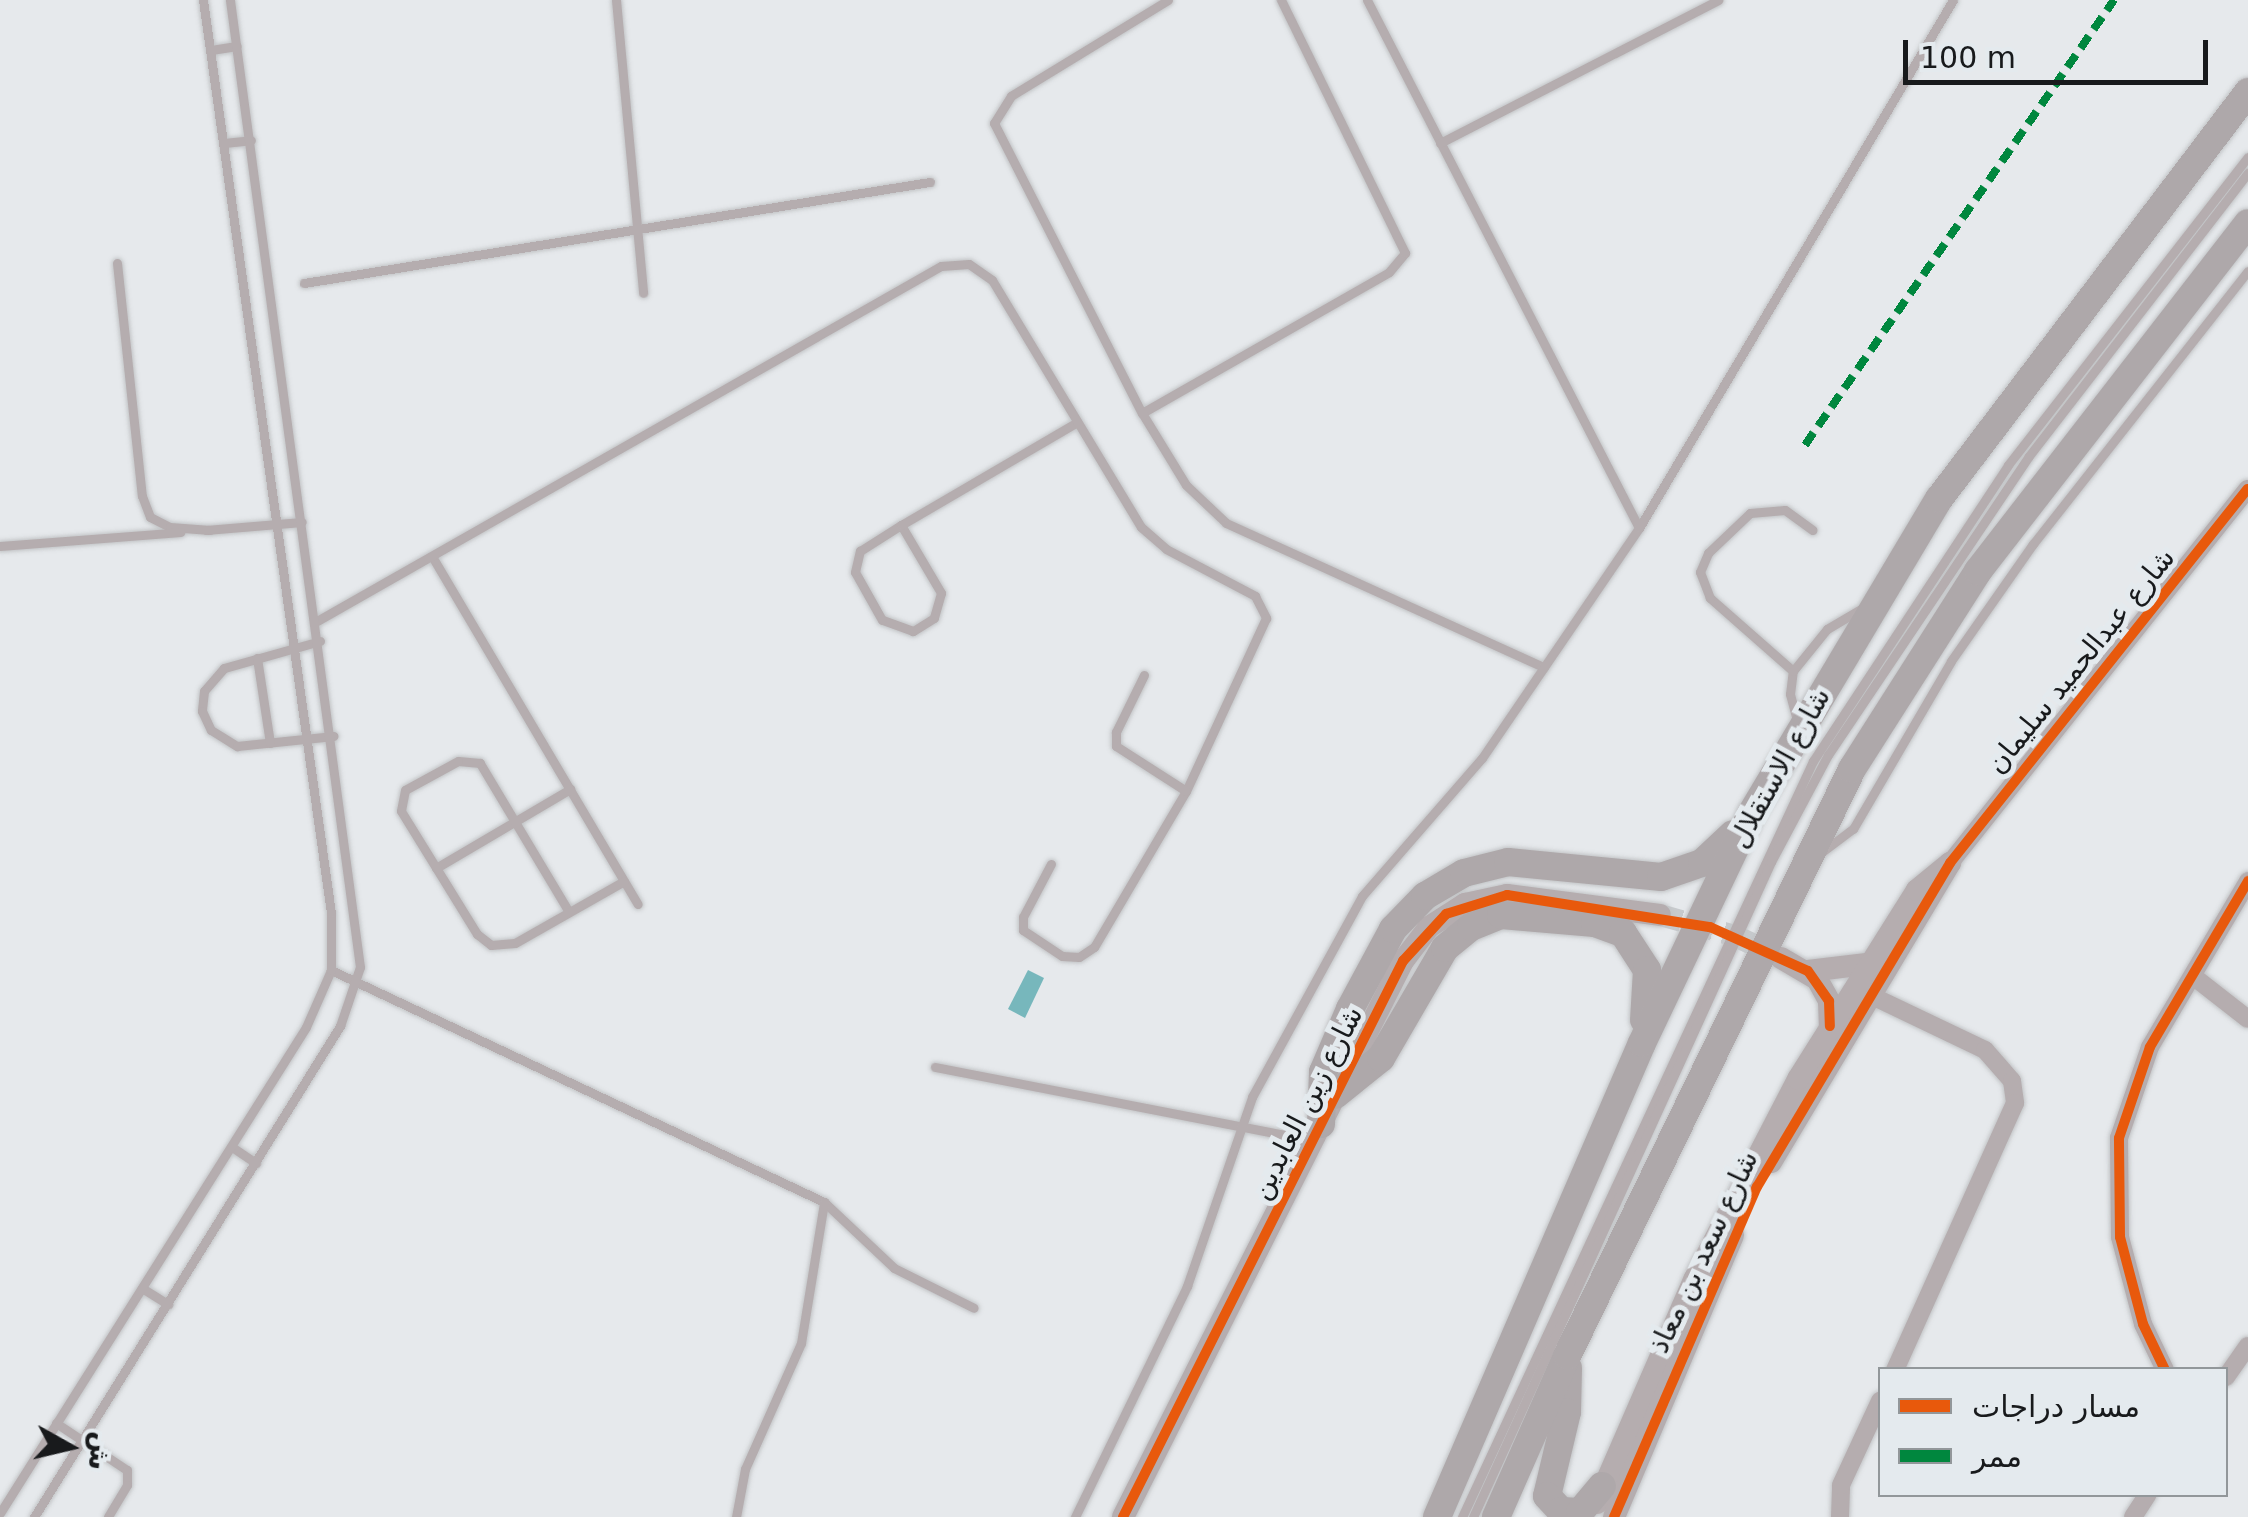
<!DOCTYPE html>
<html>
<head>
<meta charset="utf-8">
<style>
  body { margin:0 }
  #map { position:relative; width:2248px; height:1517px; overflow:hidden; background:#e6e9ec; font-family:"DejaVu Sans","Noto Sans Arabic",sans-serif }
  div>[style] { position:absolute }
  .water>* { inset:0; background:#77b7bc }
  .tertiary-tunnel>* { height:22px; margin-top:-11px; transform-origin:0; background:repeating-linear-gradient(90deg,#c7cacd 0 22px,transparent 0 33px) }
  .roads { filter:drop-shadow(0 0 2px #c2c4c6) drop-shadow(0 0 2px #c2c4c6) }
  .service>* { height:9px; margin:-4.5px; padding:0 4.5px; transform-origin:4.5px; border-radius:4.5px; background:#b5adaf }
  .minor>* { height:18px; margin:-9px; padding:0 9px; transform-origin:9px; border-radius:9px; background:#b5adaf }
  .tertiary>* { height:22px; margin:-11px; padding:0 11px; transform-origin:11px; border-radius:11px; background:#b5adaf }
  .trunk>* { height:28px; margin:-14px; padding:0 14px; transform-origin:14px; border-radius:14px; background:#aea8aa }
  .quiet>* { height:8px; margin-top:-4px; transform-origin:0; background:repeating-linear-gradient(90deg,#00873e 0 15px,transparent 0 23px) }
  .cycleway>* { height:10px; margin:-5px; padding:0 5px; transform-origin:5px; border-radius:5px; background:#e8590c }
  span { translate:-50% -50%; white-space:nowrap; text-align:center; line-height:1.15; -webkit-text-stroke:10px #e4eaee; paint-order:stroke }
  .street-label { font-size:28px; color:#181a1c }
  .legend { position:absolute; left:1878px; top:1367px; width:350px; height:130px; box-sizing:border-box; background:#e4eaee; border:2px solid #92979a; margin:0; padding:12px 18px; list-style:none; font-size:30px; color:#181a1c }
  .legend li { display:flex; align-items:center; gap:20px; height:50px }
  .legend b { width:50px; border:2px solid #92979a }
  .north { position:absolute; left:20px; top:1397px; width:100px; height:100px; -webkit-text-stroke:8px #e4eaee; paint-order:stroke; rotate:98deg; font-size:28px; font-weight:700; line-height:40px; text-align:center; color:#181a1c }
  .north::after { content:''; display:block; margin:auto; width:35px; height:45px; background:#181a1c; clip-path:polygon(50% 0,100% 100%,50% 72%,0 100%) }
  .scale { position:absolute; left:1903px; top:40px; width:305px; height:45px; box-sizing:border-box; border:5px solid #181a1c; border-top:0; padding-left:12px; font-size:30px; line-height:35px; white-space:nowrap; color:#181a1c; -webkit-text-stroke:8px #e4eaee; paint-order:stroke }
</style>
</head>
<body>
<div id="map">
  <div class="water">
    <i style="clip-path:polygon(1028px 970px,1044px 978px,1025px 1018px,1008px 1009px)"></i>
  </div>
  <div class="tertiary-tunnel">
    <i style="left:1660px;top:915px;width:78px;rotate:15.6deg"></i>
    <i style="left:1735px;top:936px;width:47px;rotate:24.9deg"></i>
  </div>
  <div class="roads">
    <div class="service">
      <i style="left:616px;top:0;width:294px;rotate:84.7deg"></i>
      <i style="left:1168px;top:0;width:184px;rotate:148.6deg"></i>
      <i style="left:1011px;top:96px;width:32px;rotate:122deg"></i>
      <i style="left:994px;top:123px;width:326px;rotate:63deg"></i>
      <i style="left:1142px;top:413px;width:284px;rotate:-29.7deg"></i>
      <i style="left:1389px;top:272px;width:25px;rotate:-50deg"></i>
      <i style="left:1405px;top:253px;width:282px;rotate:-116.1deg"></i>
      <i style="left:1367px;top:0;width:594px;rotate:62.74deg"></i>
      <i style="left:211px;top:50px;width:26px;rotate:-9deg"></i>
      <i style="left:224px;top:143px;width:27px;rotate:-6deg"></i>
      <i style="left:1440px;top:143px;width:313px;rotate:-27.2deg"></i>
      <i style="left:117px;top:263px;width:234px;rotate:83.9deg"></i>
      <i style="left:142px;top:496px;width:22px;rotate:69deg"></i>
      <i style="left:150px;top:517px;width:22px;rotate:27deg"></i>
      <i style="left:170px;top:527px;width:40px;rotate:4.3deg"></i>
      <i style="left:304px;top:283px;width:634px;rotate:-9.17deg"></i>
      <i style="left:1142px;top:413px;width:84px;rotate:58.6deg"></i>
      <i style="left:1186px;top:485px;width:55px;rotate:43.5deg"></i>
      <i style="left:1226px;top:523px;width:349px;rotate:24.4deg"></i>
      <i style="left:901px;top:525px;width:79px;rotate:59.5deg"></i>
      <i style="left:941px;top:593px;width:26px;rotate:106deg"></i>
      <i style="left:934px;top:618px;width:25px;rotate:148deg"></i>
      <i style="left:913px;top:631px;width:33px;rotate:-160deg"></i>
      <i style="left:882px;top:620px;width:55px;rotate:-119.4deg"></i>
      <i style="left:855px;top:572px;width:22px;rotate:-77deg"></i>
      <i style="left:860px;top:551px;width:49px;rotate:-32.4deg"></i>
      <i style="left:901px;top:525px;width:204px;rotate:-30.3deg"></i>
      <i style="left:206px;top:530px;width:96px;rotate:-4.8deg"></i>
      <i style="left:0;top:546px;width:181px;rotate:-4.4deg"></i>
      <i style="left:433px;top:558px;width:402px;rotate:59.4deg"></i>
      <i style="left:317px;top:621px;width:718px;rotate:-29.64deg"></i>
      <i style="left:941px;top:266px;width:28px;rotate:-4deg"></i>
      <i style="left:969px;top:264px;width:28px;rotate:35deg"></i>
      <i style="left:992px;top:280px;width:288px;rotate:58.9deg"></i>
      <i style="left:1141px;top:527px;width:33px;rotate:41deg"></i>
      <i style="left:1166px;top:549px;width:101px;rotate:27.8deg"></i>
      <i style="left:1255px;top:596px;width:25px;rotate:63deg"></i>
      <i style="left:1266px;top:618px;width:191px;rotate:114.8deg"></i>
      <i style="left:1186px;top:791px;width:181px;rotate:120.5deg"></i>
      <i style="left:1094px;top:947px;width:18px;rotate:146deg"></i>
      <i style="left:1079px;top:957px;width:17px;rotate:-177deg"></i>
      <i style="left:1062px;top:956px;width:47px;rotate:-146.3deg"></i>
      <i style="left:1023px;top:930px;width:13px;rotate:-90deg"></i>
      <i style="left:1023px;top:917px;width:60px;rotate:-62.2deg"></i>
      <i style="left:320px;top:641px;width:100px;rotate:164.3deg"></i>
      <i style="left:224px;top:668px;width:30px;rotate:131deg"></i>
      <i style="left:204px;top:691px;width:20px;rotate:96deg"></i>
      <i style="left:202px;top:711px;width:21px;rotate:65deg"></i>
      <i style="left:211px;top:730px;width:31px;rotate:32deg"></i>
      <i style="left:237px;top:746px;width:97px;rotate:-5.9deg"></i>
      <i style="left:257px;top:658px;width:86px;rotate:81.3deg"></i>
      <i style="left:1793px;top:671px;width:111px;rotate:-138.7deg"></i>
      <i style="left:1710px;top:598px;width:28px;rotate:-111deg"></i>
      <i style="left:1700px;top:572px;width:21px;rotate:-67deg"></i>
      <i style="left:1708px;top:553px;width:58px;rotate:-43.6deg"></i>
      <i style="left:1750px;top:513px;width:35px;rotate:-5deg"></i>
      <i style="left:1785px;top:510px;width:34px;rotate:36deg"></i>
      <i style="left:1144px;top:675px;width:64px;rotate:116.2deg"></i>
      <i style="left:1116px;top:732px;width:14px;rotate:90deg"></i>
      <i style="left:1116px;top:746px;width:83px;rotate:32.7deg"></i>
      <i style="left:1798px;top:724px;width:31px;rotate:-105deg"></i>
      <i style="left:1790px;top:694px;width:23px;rotate:-83deg"></i>
      <i style="left:1793px;top:671px;width:54px;rotate:-51deg"></i>
      <i style="left:1827px;top:629px;width:45px;rotate:-30.5deg"></i>
      <i style="left:1822px;top:852px;width:39px;rotate:-37deg"></i>
      <i style="left:1853px;top:829px;width:194px;rotate:-59.7deg"></i>
      <i style="left:1951px;top:661px;width:143px;rotate:-55deg"></i>
      <i style="left:2033px;top:544px;width:347px;rotate:-51.8deg"></i>
      <i style="left:436px;top:868px;width:156px;rotate:-30.5deg"></i>
      <i style="left:569px;top:912px;width:174px;rotate:-120.9deg"></i>
      <i style="left:480px;top:763px;width:22px;rotate:-175deg"></i>
      <i style="left:458px;top:761px;width:60px;rotate:151.3deg"></i>
      <i style="left:405px;top:790px;width:21px;rotate:101deg"></i>
      <i style="left:401px;top:811px;width:145px;rotate:58.3deg"></i>
      <i style="left:477px;top:934px;width:18px;rotate:38deg"></i>
      <i style="left:491px;top:945px;width:24px;rotate:-5deg"></i>
      <i style="left:515px;top:943px;width:125px;rotate:-29.6deg"></i>
      <i style="left:331px;top:970px;width:545px;rotate:25.2deg"></i>
      <i style="left:824px;top:1202px;width:96px;rotate:43.3deg"></i>
      <i style="left:894px;top:1268px;width:89px;rotate:26.6deg"></i>
      <i style="left:935px;top:1067px;width:382px;rotate:11deg"></i>
      <i style="left:232px;top:1147px;width:29px;rotate:34deg"></i>
      <i style="left:142px;top:1288px;width:31px;rotate:32deg"></i>
      <i style="left:56px;top:1423px;width:85px;rotate:33.5deg"></i>
      <i style="left:127px;top:1470px;width:15px;rotate:90deg"></i>
      <i style="left:127px;top:1485px;width:37px;rotate:121deg"></i>
      <i style="left:0;top:1513px;width:574px;rotate:-57.8deg"></i>
      <i style="left:306px;top:1027px;width:62px;rotate:-66.3deg"></i>
      <i style="left:331px;top:970px;width:57px;rotate:-90deg"></i>
      <i style="left:331px;top:913px;width:922px;rotate:-97.98deg"></i>
      <i style="left:34px;top:1517px;width:579px;rotate:-58.07deg"></i>
      <i style="left:340px;top:1026px;width:62px;rotate:-71.3deg"></i>
      <i style="left:360px;top:967px;width:976px;rotate:-97.66deg"></i>
      <i style="left:736px;top:1517px;width:49px;rotate:-79.4deg"></i>
      <i style="left:745px;top:1469px;width:138px;rotate:-66deg"></i>
      <i style="left:801px;top:1343px;width:143px;rotate:-80.7deg"></i>
      <i style="left:1075px;top:1517px;width:257px;rotate:-64.1deg"></i>
      <i style="left:1187px;top:1286px;width:200px;rotate:-71deg"></i>
      <i style="left:1252px;top:1097px;width:229px;rotate:-61.3deg"></i>
      <i style="left:1362px;top:896px;width:183px;rotate:-49deg"></i>
      <i style="left:1482px;top:758px;width:278px;rotate:-55.7deg"></i>
      <i style="left:1639px;top:528px;width:614px;rotate:-59.26deg"></i>
      <i style="left:1462px;top:1517px;width:834px;rotate:-65.1deg"></i>
      <i style="left:1813px;top:761px;width:354px;rotate:-56.6deg"></i>
      <i style="left:2008px;top:465px;width:390px;rotate:-52.1deg"></i>
      <i style="left:1473px;top:1517px;width:720px;rotate:-65.54deg"></i>
      <i style="left:1771px;top:862px;width:121px;rotate:-62deg"></i>
      <i style="left:1828px;top:755px;width:360px;rotate:-56.1deg"></i>
      <i style="left:2029px;top:456px;width:358px;rotate:-52.3deg"></i>
    </div>
    <div class="minor">
      <i style="left:1950px;top:863px;width:478px;rotate:-51.5deg"></i>
      <i style="left:2194px;top:977px;width:68px;rotate:37.9deg"></i>
      <i style="left:1872px;top:996px;width:125px;rotate:25.5deg"></i>
      <i style="left:1985px;top:1050px;width:41px;rotate:48.9deg"></i>
      <i style="left:2012px;top:1081px;width:22px;rotate:82deg"></i>
      <i style="left:2015px;top:1103px;width:293px;rotate:114.2deg"></i>
      <i style="left:2165px;top:1370px;width:51px;rotate:-115.6deg"></i>
      <i style="left:2143px;top:1324px;width:90px;rotate:-104.8deg"></i>
      <i style="left:2120px;top:1237px;width:99px;rotate:-90.6deg"></i>
      <i style="left:2119px;top:1138px;width:96px;rotate:-71.2deg"></i>
      <i style="left:2150px;top:1047px;width:193px;rotate:-59.4deg"></i>
      <i style="left:2226px;top:1377px;width:38px;rotate:-55deg"></i>
      <i style="left:1840px;top:1517px;width:32px;rotate:-88deg"></i>
      <i style="left:1841px;top:1485px;width:93px;rotate:-65.1deg"></i>
      <i style="left:2133px;top:1517px;width:27px;rotate:-57deg"></i>
    </div>
    <div class="tertiary">
      <i style="left:1781px;top:958px;width:42px;rotate:30.3deg"></i>
      <i style="left:1817px;top:979px;width:25px;rotate:61deg"></i>
      <i style="left:1829px;top:1001px;width:25px;rotate:88deg"></i>
      <i style="left:1808px;top:971px;width:59px;rotate:-6.8deg"></i>
      <i style="left:1771px;top:1162px;width:348px;rotate:-59.1deg"></i>
      <i style="left:1597px;top:1503px;width:245px;rotate:-66.5deg"></i>
      <i style="left:1695px;top:1278px;width:224px;rotate:-62.6deg"></i>
      <i style="left:1798px;top:1079px;width:223px;rotate:-57.8deg"></i>
      <i style="left:1917px;top:890px;width:43px;rotate:-39.3deg"></i>
      <i style="left:1123px;top:1517px;width:623px;rotate:-63.27deg"></i>
      <i style="left:1403px;top:961px;width:43px;rotate:-52.6deg"></i>
      <i style="left:1429px;top:927px;width:43px;rotate:-32.6deg"></i>
      <i style="left:1465px;top:904px;width:43px;rotate:-12.1deg"></i>
      <i style="left:1507px;top:895px;width:154px;rotate:7.4deg"></i>
      <i style="left:1614px;top:1517px;width:306px;rotate:-67.1deg"></i>
    </div>
    <div class="trunk">
      <i style="left:1335px;top:1095px;width:59px;rotate:-38.8deg"></i>
      <i style="left:1381px;top:1058px;width:127px;rotate:-59.8deg"></i>
      <i style="left:1445px;top:948px;width:33px;rotate:-39deg"></i>
      <i style="left:1471px;top:927px;width:32px;rotate:-22deg"></i>
      <i style="left:1501px;top:915px;width:94px;rotate:4.9deg"></i>
      <i style="left:1595px;top:923px;width:30px;rotate:20deg"></i>
      <i style="left:1623px;top:933px;width:44px;rotate:57deg"></i>
      <i style="left:1647px;top:970px;width:50px;rotate:93.4deg"></i>
      <i style="left:1321px;top:1124px;width:52px;rotate:-87.8deg"></i>
      <i style="left:1323px;top:1072px;width:69px;rotate:-66.8deg"></i>
      <i style="left:1350px;top:1009px;width:91px;rotate:-61.7deg"></i>
      <i style="left:1393px;top:929px;width:46px;rotate:-45.9deg"></i>
      <i style="left:1425px;top:896px;width:45px;rotate:-30.5deg"></i>
      <i style="left:1464px;top:873px;width:45px;rotate:-14deg"></i>
      <i style="left:1508px;top:862px;width:154px;rotate:5.6deg"></i>
      <i style="left:1661px;top:877px;width:43px;rotate:-18.9deg"></i>
      <i style="left:1702px;top:863px;width:42px;rotate:-43.1deg"></i>
      <i style="left:1568px;top:1368px;width:44px;rotate:91.3deg"></i>
      <i style="left:1567px;top:1412px;width:86px;rotate:103.4deg"></i>
      <i style="left:1547px;top:1496px;width:21px;rotate:47deg"></i>
      <i style="left:1561px;top:1511px;width:19px;rotate:3deg"></i>
      <i style="left:1580px;top:1512px;width:34px;rotate:-50deg"></i>
      <i style="left:1437px;top:1517px;width:516px;rotate:-66.61deg"></i>
      <i style="left:1642px;top:1043px;width:254px;rotate:-64.5deg"></i>
      <i style="left:1751px;top:814px;width:367px;rotate:-59.2deg"></i>
      <i style="left:1939px;top:499px;width:511px;rotate:-52.79deg"></i>
      <i style="left:1496px;top:1517px;width:176px;rotate:-66.2deg"></i>
      <i style="left:1567px;top:1356px;width:653px;rotate:-64.1deg"></i>
      <i style="left:1852px;top:769px;width:235px;rotate:-57.5deg"></i>
      <i style="left:1978px;top:571px;width:440px;rotate:-52.2deg"></i>
    </div>
  </div>
  <div class="quiet">
    <i style="left:1805px;top:445px;width:542px;rotate:-55.22deg"></i>
  </div>
  <div class="cycleway">
    <i style="left:2165px;top:1370px;width:51px;rotate:-115.6deg"></i>
    <i style="left:2143px;top:1324px;width:90px;rotate:-104.8deg"></i>
    <i style="left:2120px;top:1237px;width:99px;rotate:-90.6deg"></i>
    <i style="left:2119px;top:1138px;width:96px;rotate:-71.2deg"></i>
    <i style="left:2150px;top:1047px;width:193px;rotate:-59.4deg"></i>
    <i style="left:1123px;top:1517px;width:623px;rotate:-63.27deg"></i>
    <i style="left:1403px;top:961px;width:64px;rotate:-47.5deg"></i>
    <i style="left:1446px;top:914px;width:64px;rotate:-17.3deg"></i>
    <i style="left:1507px;top:895px;width:206px;rotate:9deg"></i>
    <i style="left:1710px;top:927px;width:107px;rotate:24.2deg"></i>
    <i style="left:1808px;top:971px;width:37px;rotate:55deg"></i>
    <i style="left:1829px;top:1001px;width:25px;rotate:88deg"></i>
    <i style="left:1614px;top:1517px;width:360px;rotate:-66.6deg"></i>
    <i style="left:1757px;top:1187px;width:377px;rotate:-59.2deg"></i>
    <i style="left:1950px;top:863px;width:478px;rotate:-51.5deg"></i>
  </div>
  <div class="street-label">
    <span style="left:2081px;top:661px;rotate:-51deg">شارع عبدالحميد سليمان</span>
    <span style="left:1780px;top:768px;rotate:-61deg">شارع الاستقلال</span>
    <span style="left:1307px;top:1103px;rotate:-63deg">شارع زين العابدين</span>
    <span style="left:1704px;top:1252px;rotate:-65deg">شارع سعد بن معاذ</span>
  </div>
  <ul class="legend">
  <li><b style="height:12px;background:#e8590c"></b>مسار دراجات</li>
  <li><b style="height:12px;background:#00873e"></b>ممر</li>
  </ul>
  <div class="north">ش</div>
  <div class="scale">100 m</div>
</div>
</body>
</html>
